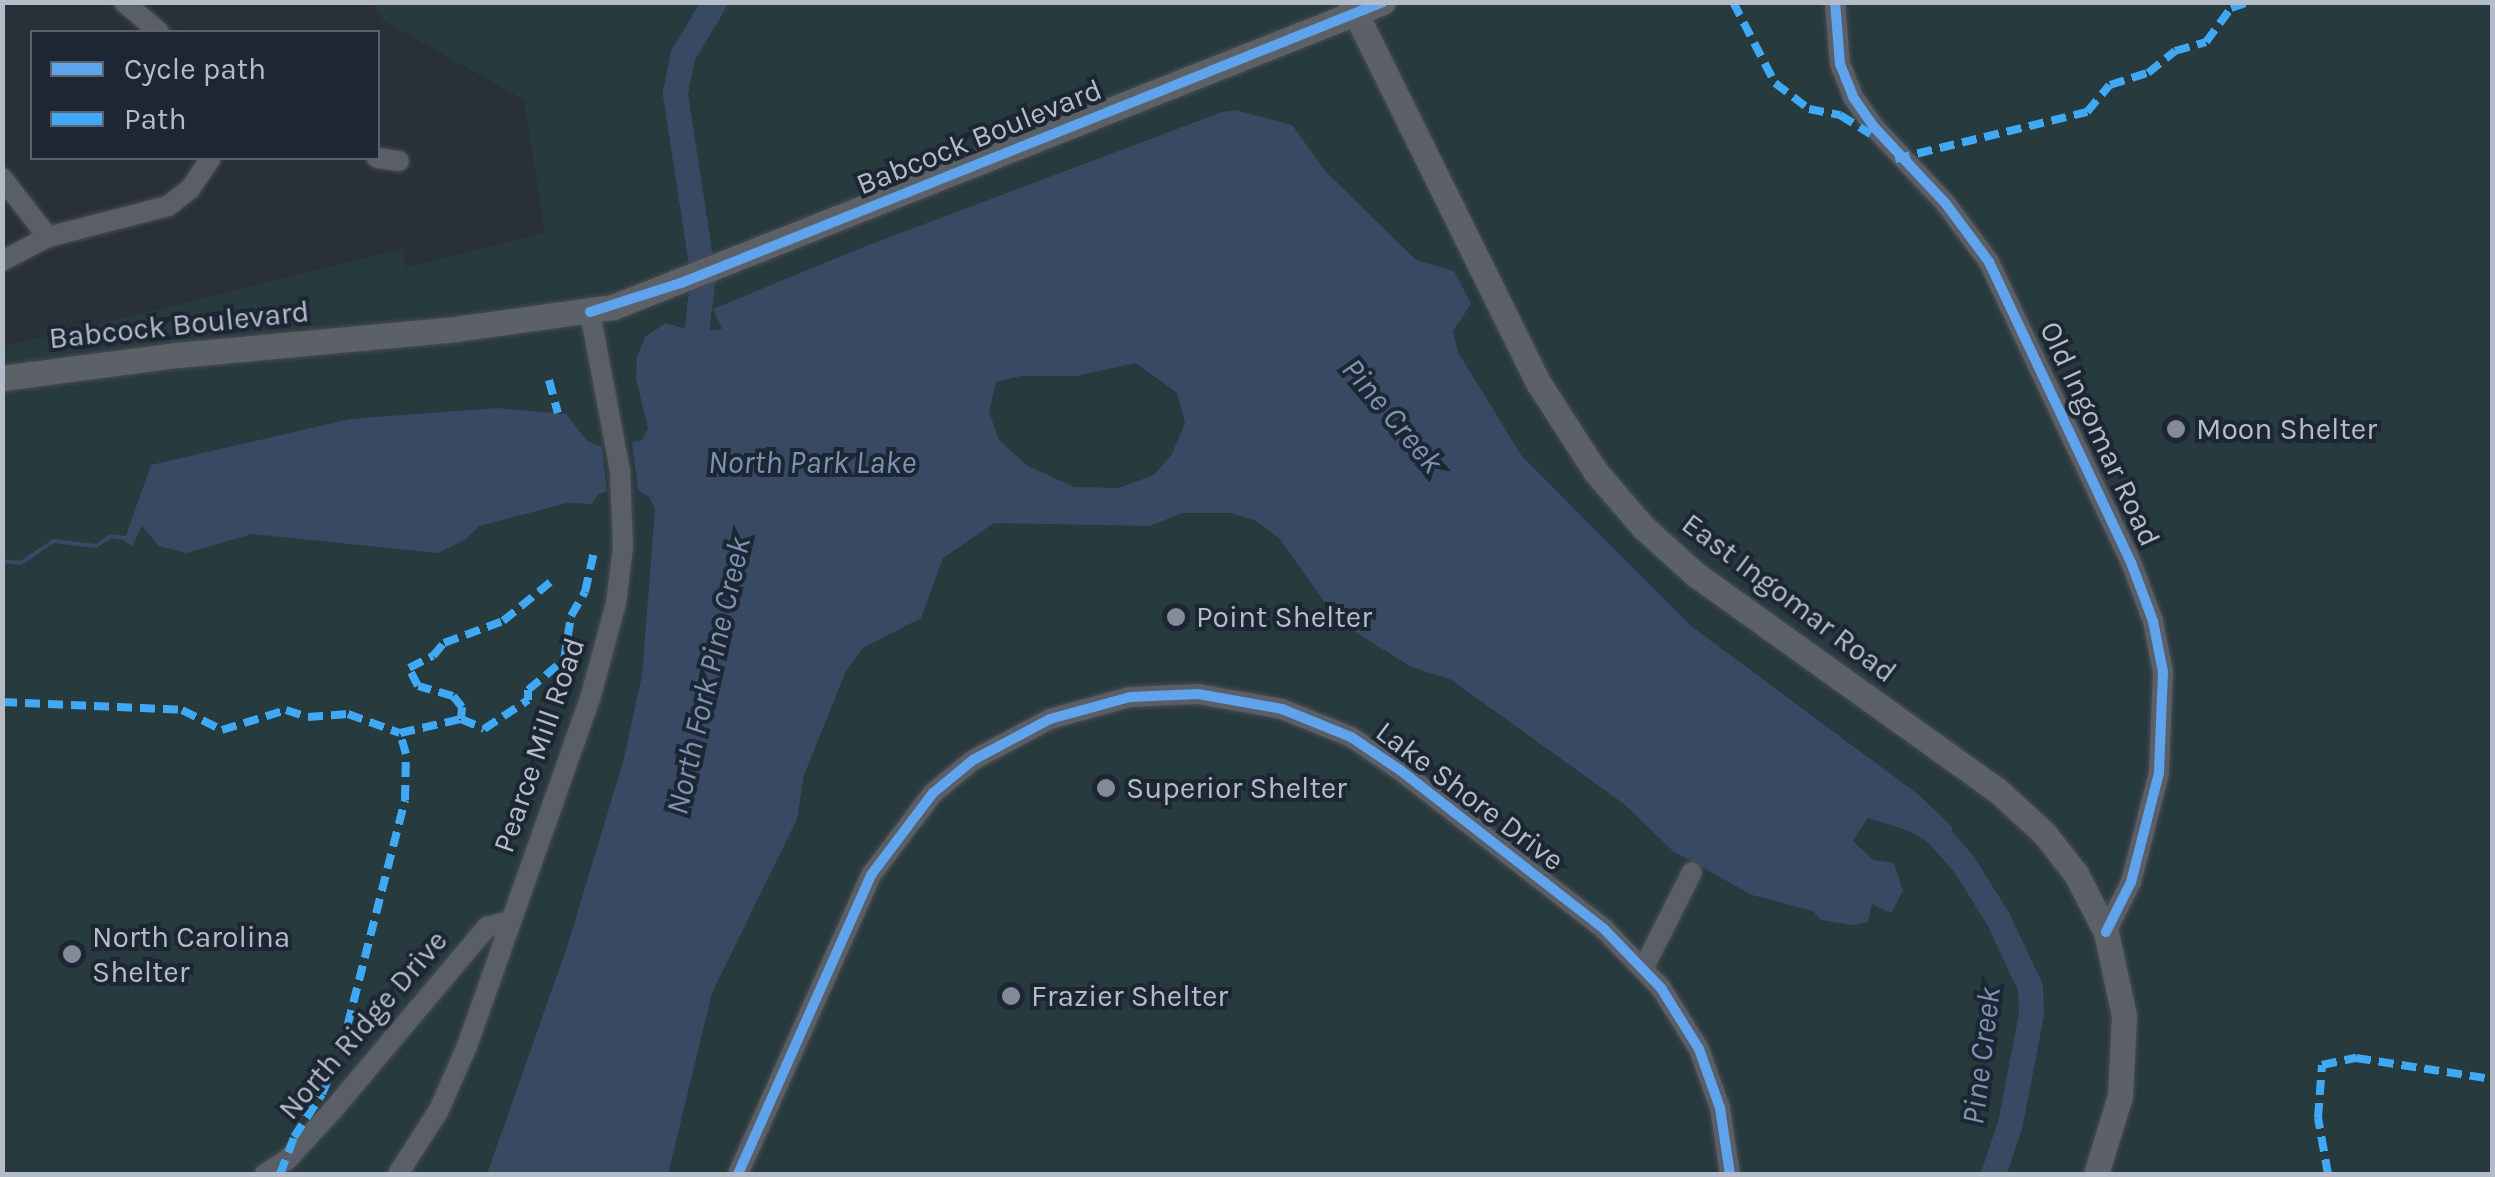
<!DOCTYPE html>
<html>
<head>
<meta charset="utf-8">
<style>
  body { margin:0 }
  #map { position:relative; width:2495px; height:1177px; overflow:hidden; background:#2a3038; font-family:Karla,sans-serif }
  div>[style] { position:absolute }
  .green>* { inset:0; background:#273a3e }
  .water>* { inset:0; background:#384963 }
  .stream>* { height:4px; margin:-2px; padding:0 2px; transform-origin:2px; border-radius:2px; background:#384963 }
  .river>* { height:25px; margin:-12.5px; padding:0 12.5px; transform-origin:12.5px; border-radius:12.5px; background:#384963 }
  .roads { filter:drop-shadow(0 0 2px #484c53) drop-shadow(0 0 2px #484c53) }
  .minor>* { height:20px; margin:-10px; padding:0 10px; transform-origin:10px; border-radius:10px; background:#5a5e66 }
  .major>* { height:25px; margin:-12.5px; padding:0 12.5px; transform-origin:12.5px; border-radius:12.5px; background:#5c6168 }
  .quiet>* { height:8px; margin-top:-4px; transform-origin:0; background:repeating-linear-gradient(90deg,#3fa9f5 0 15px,transparent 0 23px) }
  .cycleway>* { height:10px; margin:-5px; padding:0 5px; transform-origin:5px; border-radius:5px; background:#60a3ed }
  .dots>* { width:28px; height:28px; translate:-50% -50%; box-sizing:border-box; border:5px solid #1d2633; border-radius:50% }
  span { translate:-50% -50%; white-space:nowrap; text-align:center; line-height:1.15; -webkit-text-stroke:8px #1d2633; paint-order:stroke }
  .street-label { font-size:30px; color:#b4bcc9 }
  .poi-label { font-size:30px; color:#b4bcc9 }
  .left { translate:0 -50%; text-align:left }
  .water-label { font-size:32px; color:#7c92b1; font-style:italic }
  .frame { position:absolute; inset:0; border:5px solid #b4bcc9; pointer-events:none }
  .legend { position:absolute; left:30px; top:30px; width:350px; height:130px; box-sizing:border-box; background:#1d2633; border:2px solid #59626f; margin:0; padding:12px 18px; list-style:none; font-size:30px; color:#b4bcc9 }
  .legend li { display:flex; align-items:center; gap:20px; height:50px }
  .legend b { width:50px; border:2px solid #59626f }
</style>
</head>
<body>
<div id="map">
  <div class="green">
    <i style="clip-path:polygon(372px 3px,2492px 3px,2492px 1174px,3px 1174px,2px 347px,403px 249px,406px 267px,545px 233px,524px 100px,384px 21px)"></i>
  </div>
  <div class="water">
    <i style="clip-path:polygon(evenodd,1236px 110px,1292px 125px,1326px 172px,1416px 260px,1454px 271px,1471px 304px,1453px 331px,1458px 352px,1521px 455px,1691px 626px,1919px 795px,1952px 827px,1954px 849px,1942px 850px,1907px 830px,1868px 818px,1853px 841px,1873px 860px,1894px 863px,1903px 891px,1891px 913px,1872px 904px,1868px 922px,1852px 925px,1821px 920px,1813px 911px,1752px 895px,1673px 851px,1624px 804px,1450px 679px,1411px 667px,1338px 621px,1279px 538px,1256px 521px,1231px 513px,1182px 513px,1150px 526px,994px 523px,943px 558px,921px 618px,863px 648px,846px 671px,804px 775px,797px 819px,712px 993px,668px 1174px,487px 1174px,567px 947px,623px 762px,642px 676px,655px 509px,649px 497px,638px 490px,632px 442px,642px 440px,648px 428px,636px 379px,637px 357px,645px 337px,666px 323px,696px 332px,722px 329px,713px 309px,861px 248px,1222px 112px,1236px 110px,1136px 363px,1177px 393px,1185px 423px,1172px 454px,1154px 475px,1118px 488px,1074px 487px,1028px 466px,999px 440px,989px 412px,996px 382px,1021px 376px,1076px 376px,1136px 363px)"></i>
    <i style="clip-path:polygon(497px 408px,566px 414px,587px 441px,602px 447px,607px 492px,598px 494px,592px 504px,567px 503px,479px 526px,465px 540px,438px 553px,252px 534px,186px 553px,159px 546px,142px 526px,132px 546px,124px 541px,151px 465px,350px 419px)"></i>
  </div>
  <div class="stream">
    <i style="left:2px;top:561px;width:19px;rotate:6deg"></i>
    <i style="left:21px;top:563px;width:40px;rotate:-34deg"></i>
    <i style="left:54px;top:541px;width:42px;rotate:6.8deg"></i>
    <i style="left:96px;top:546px;width:18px;rotate:-34deg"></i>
    <i style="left:111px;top:536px;width:15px;rotate:8deg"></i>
  </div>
  <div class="river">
    <i style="left:707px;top:364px;width:34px;rotate:-109deg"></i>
    <i style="left:696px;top:332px;width:55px;rotate:-82.7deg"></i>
    <i style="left:703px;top:277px;width:186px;rotate:-98.7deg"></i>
    <i style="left:675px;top:93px;width:38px;rotate:-79deg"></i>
    <i style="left:682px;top:56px;width:63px;rotate:-59.3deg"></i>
    <i style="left:1929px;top:825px;width:51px;rotate:48.2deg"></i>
    <i style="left:1963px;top:863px;width:66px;rotate:58deg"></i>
    <i style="left:1998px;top:919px;width:75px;rotate:64.8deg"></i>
    <i style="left:2030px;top:987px;width:27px;rotate:88deg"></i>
    <i style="left:2031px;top:1014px;width:111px;rotate:100.9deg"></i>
    <i style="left:2010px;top:1123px;width:54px;rotate:108.4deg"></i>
  </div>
  <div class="roads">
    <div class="minor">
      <i style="left:124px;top:2px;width:46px;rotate:40.6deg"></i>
      <i style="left:1835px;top:2px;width:62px;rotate:85.4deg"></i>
      <i style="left:1840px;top:64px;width:35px;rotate:68deg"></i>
      <i style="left:1853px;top:97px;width:37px;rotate:55deg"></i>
      <i style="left:1874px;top:127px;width:105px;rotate:46.9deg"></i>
      <i style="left:1946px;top:204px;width:72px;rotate:53.4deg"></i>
      <i style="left:1989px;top:262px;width:335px;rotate:64.7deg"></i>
      <i style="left:2132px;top:565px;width:60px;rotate:69.4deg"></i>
      <i style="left:2153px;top:621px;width:52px;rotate:78.9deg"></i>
      <i style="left:2163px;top:672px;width:101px;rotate:92.3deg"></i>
      <i style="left:2159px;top:773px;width:113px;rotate:104.4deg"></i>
      <i style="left:2131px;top:882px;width:56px;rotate:116.6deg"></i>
      <i style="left:377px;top:158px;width:22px;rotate:8deg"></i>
      <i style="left:2px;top:178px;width:75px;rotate:52.1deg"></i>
      <i style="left:2px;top:261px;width:52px;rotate:-27.6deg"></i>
      <i style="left:48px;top:237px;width:124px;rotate:-14.5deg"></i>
      <i style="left:168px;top:206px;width:28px;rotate:-38deg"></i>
      <i style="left:190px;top:189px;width:37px;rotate:-56deg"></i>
      <i style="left:1644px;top:967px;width:106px;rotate:-63.2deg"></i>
      <i style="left:265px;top:1174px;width:27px;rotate:-33deg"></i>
      <i style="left:288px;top:1159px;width:65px;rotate:-47.5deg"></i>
      <i style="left:332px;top:1111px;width:241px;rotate:-49.9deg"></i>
      <i style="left:487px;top:927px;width:23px;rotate:-15deg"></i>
      <i style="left:398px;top:1174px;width:76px;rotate:-57.4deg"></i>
      <i style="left:439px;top:1110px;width:70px;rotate:-66.4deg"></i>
      <i style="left:467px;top:1046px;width:368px;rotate:-70.5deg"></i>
      <i style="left:590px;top:699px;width:99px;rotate:-74.8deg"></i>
      <i style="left:616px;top:603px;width:56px;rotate:-82.9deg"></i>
      <i style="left:623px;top:547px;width:76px;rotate:-92.3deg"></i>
      <i style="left:620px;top:471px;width:162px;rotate:-100.7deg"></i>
      <i style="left:738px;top:1174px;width:327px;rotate:-66deg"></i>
      <i style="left:871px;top:875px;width:103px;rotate:-52.9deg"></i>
      <i style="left:933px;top:793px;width:52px;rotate:-39.5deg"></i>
      <i style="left:973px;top:760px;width:87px;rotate:-28deg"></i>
      <i style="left:1050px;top:719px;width:83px;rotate:-15.4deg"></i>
      <i style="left:1130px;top:697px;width:68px;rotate:-2.5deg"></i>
      <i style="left:1198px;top:694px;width:85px;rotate:10.1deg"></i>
      <i style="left:1282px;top:709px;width:74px;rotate:22.1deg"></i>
      <i style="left:1351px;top:737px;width:59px;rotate:34deg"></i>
      <i style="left:1400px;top:770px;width:259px;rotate:37.9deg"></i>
      <i style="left:1604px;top:929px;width:82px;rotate:46deg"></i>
      <i style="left:1661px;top:988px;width:72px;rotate:58.1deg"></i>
      <i style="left:1699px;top:1049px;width:63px;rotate:70.4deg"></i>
      <i style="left:1720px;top:1108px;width:67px;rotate:81.4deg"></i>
    </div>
    <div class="major">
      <i style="left:1350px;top:2px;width:426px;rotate:63.7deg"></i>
      <i style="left:1539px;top:384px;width:103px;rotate:57.2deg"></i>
      <i style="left:1595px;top:471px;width:74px;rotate:49.4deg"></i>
      <i style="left:1643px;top:527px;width:70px;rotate:42.1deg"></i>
      <i style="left:1695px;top:574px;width:371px;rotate:35.6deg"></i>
      <i style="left:1997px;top:790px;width:64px;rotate:42.5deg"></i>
      <i style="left:2044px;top:833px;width:52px;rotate:52deg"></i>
      <i style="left:2076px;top:874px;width:65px;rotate:62.7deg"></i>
      <i style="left:2106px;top:932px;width:86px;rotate:77.9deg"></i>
      <i style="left:2124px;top:1016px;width:80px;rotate:92.9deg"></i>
      <i style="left:2120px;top:1096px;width:82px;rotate:107.1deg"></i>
      <i style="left:2px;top:378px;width:177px;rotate:-7.5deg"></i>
      <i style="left:177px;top:355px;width:273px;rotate:-5.3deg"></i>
      <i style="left:449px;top:330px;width:166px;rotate:-8deg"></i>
      <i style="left:613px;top:307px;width:828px;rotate:-21.61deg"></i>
    </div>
  </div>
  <div class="quiet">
    <i style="left:1733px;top:2px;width:91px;rotate:62.6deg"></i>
    <i style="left:1775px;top:83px;width:43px;rotate:37.4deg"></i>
    <i style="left:1809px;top:109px;width:32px;rotate:11deg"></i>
    <i style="left:1840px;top:115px;width:36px;rotate:32deg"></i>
    <i style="left:1895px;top:159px;width:198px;rotate:-13.8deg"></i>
    <i style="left:2087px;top:112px;width:35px;rotate:-50deg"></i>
    <i style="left:2110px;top:85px;width:40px;rotate:-18deg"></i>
    <i style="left:2148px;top:73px;width:35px;rotate:-39deg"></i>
    <i style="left:2175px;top:51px;width:32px;rotate:-16deg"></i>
    <i style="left:2206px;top:42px;width:42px;rotate:-53.7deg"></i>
    <i style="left:2231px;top:8px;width:18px;rotate:-19deg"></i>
    <i style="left:549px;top:380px;width:34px;rotate:75deg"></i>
    <i style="left:2px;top:702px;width:180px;rotate:2.5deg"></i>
    <i style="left:182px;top:710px;width:45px;rotate:26.6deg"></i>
    <i style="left:222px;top:730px;width:67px;rotate:-17.4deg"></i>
    <i style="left:286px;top:710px;width:23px;rotate:18deg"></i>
    <i style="left:308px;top:717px;width:40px;rotate:-4.3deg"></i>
    <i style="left:348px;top:714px;width:55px;rotate:20.1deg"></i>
    <i style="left:400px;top:733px;width:63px;rotate:-12.9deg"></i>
    <i style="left:461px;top:719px;width:12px;rotate:-85deg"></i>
    <i style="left:462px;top:707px;width:14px;rotate:-129deg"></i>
    <i style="left:453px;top:696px;width:36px;rotate:-164deg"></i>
    <i style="left:418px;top:686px;width:20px;rotate:-117deg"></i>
    <i style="left:409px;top:668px;width:27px;rotate:-27deg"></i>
    <i style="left:433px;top:656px;width:17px;rotate:-50deg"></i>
    <i style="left:444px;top:643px;width:63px;rotate:-20.4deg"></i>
    <i style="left:503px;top:621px;width:65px;rotate:-39.4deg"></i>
    <i style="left:461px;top:719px;width:25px;rotate:23deg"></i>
    <i style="left:484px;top:729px;width:53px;rotate:-33.4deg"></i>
    <i style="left:528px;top:700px;width:10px;rotate:-90deg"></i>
    <i style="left:528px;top:690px;width:47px;rotate:-39.8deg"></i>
    <i style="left:564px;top:660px;width:45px;rotate:-81deg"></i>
    <i style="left:571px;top:616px;width:28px;rotate:-60deg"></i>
    <i style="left:585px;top:592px;width:41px;rotate:-77.3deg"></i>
    <i style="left:280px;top:1174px;width:40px;rotate:-69deg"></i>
    <i style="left:294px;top:1137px;width:51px;rotate:-56.9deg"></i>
    <i style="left:322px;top:1094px;width:51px;rotate:-66.9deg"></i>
    <i style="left:342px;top:1047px;width:255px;rotate:-75.7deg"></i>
    <i style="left:405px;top:800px;width:46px;rotate:-88.8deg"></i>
    <i style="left:406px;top:754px;width:22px;rotate:-106deg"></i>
    <i style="left:2328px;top:1174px;width:57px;rotate:-100.1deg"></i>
    <i style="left:2318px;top:1118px;width:53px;rotate:-85.7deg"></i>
    <i style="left:2322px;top:1065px;width:35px;rotate:-12deg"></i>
    <i style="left:2356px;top:1058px;width:138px;rotate:8.8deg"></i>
  </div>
  <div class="cycleway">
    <i style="left:1835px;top:2px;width:62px;rotate:85.4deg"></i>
    <i style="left:1840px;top:64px;width:35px;rotate:68deg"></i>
    <i style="left:1853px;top:97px;width:37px;rotate:55deg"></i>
    <i style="left:1874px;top:127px;width:105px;rotate:46.9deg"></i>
    <i style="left:1946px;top:204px;width:72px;rotate:53.4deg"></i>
    <i style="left:1989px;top:262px;width:335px;rotate:64.7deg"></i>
    <i style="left:2132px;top:565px;width:60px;rotate:69.4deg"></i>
    <i style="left:2153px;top:621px;width:52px;rotate:78.9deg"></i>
    <i style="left:2163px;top:672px;width:101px;rotate:92.3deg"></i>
    <i style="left:2159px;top:773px;width:113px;rotate:104.4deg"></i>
    <i style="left:2131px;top:882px;width:56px;rotate:116.6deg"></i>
    <i style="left:590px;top:312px;width:96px;rotate:-17.7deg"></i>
    <i style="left:681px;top:283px;width:756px;rotate:-21.82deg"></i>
    <i style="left:738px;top:1174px;width:327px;rotate:-66deg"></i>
    <i style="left:871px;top:875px;width:103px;rotate:-52.9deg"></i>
    <i style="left:933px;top:793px;width:52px;rotate:-39.5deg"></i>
    <i style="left:973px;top:760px;width:87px;rotate:-28deg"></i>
    <i style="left:1050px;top:719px;width:83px;rotate:-15.4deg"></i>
    <i style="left:1130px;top:697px;width:68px;rotate:-2.5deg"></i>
    <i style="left:1198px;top:694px;width:85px;rotate:10.1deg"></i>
    <i style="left:1282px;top:709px;width:74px;rotate:22.1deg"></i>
    <i style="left:1351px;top:737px;width:59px;rotate:34deg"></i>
    <i style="left:1400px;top:770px;width:259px;rotate:37.9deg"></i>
    <i style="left:1604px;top:929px;width:82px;rotate:46deg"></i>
    <i style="left:1661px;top:988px;width:72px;rotate:58.1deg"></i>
    <i style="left:1699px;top:1049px;width:63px;rotate:70.4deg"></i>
    <i style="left:1720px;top:1108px;width:67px;rotate:81.4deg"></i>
  </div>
  <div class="dots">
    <i style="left:2176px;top:429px;background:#848b96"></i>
    <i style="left:1176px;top:617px;background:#848b96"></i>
    <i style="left:1106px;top:788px;background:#848b96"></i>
    <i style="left:72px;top:954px;background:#848b96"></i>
    <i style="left:1011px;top:996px;background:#848b96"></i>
  </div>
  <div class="street-label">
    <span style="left:979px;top:137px;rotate:-22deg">Babcock Boulevard</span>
    <span style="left:179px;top:325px;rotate:-6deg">Babcock Boulevard</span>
    <span style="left:2100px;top:434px;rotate:65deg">Old Ingomar Road</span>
    <span style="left:1789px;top:598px;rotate:37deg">East Ingomar Road</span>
    <span style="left:539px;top:745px;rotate:-71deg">Pearce Mill Road</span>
    <span style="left:1470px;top:796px;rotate:37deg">Lake Shore Drive</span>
    <span style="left:363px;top:1025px;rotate:-49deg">North Ridge Drive</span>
  </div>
  <div class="poi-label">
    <span class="left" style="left:2196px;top:429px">Moon Shelter</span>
    <span class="left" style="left:1196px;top:617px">Point Shelter</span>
    <span class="left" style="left:1126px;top:788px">Superior Shelter</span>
    <span class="left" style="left:92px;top:954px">North Carolina<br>Shelter</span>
    <span class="left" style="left:1031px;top:996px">Frazier Shelter</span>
  </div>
  <div class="water-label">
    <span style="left:1392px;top:416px;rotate:50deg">Pine Creek</span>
    <span style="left:812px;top:463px">North Park Lake</span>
    <span style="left:709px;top:676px;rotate:-77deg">North Fork Pine Creek</span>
    <span style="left:1982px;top:1056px;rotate:-83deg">Pine Creek</span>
  </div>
  <div class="frame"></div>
  <ul class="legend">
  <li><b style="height:12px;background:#60a3ed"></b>Cycle path</li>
  <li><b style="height:12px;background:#3fa9f5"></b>Path</li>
  </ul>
</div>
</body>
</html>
